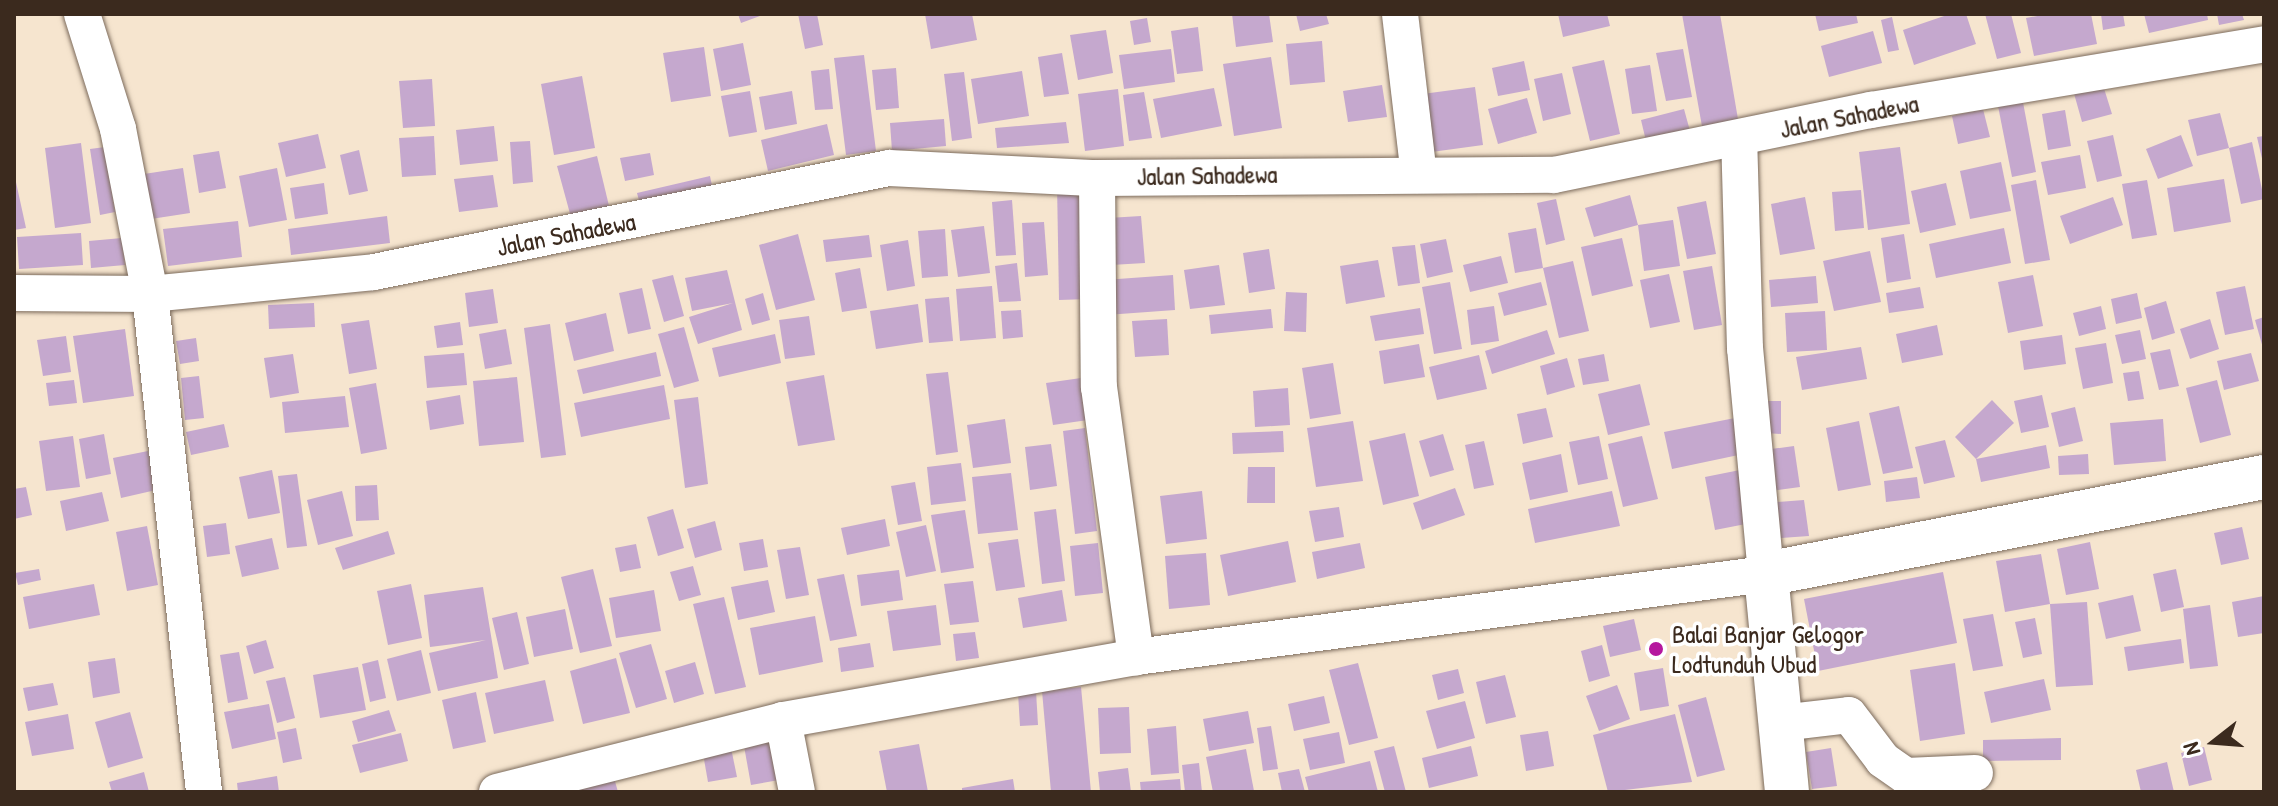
<!DOCTYPE html>
<html>
<head>
<meta charset="utf-8">
<style>
  body { margin:0 }
  #map { position:relative; width:2278px; height:806px; overflow:hidden; background:#f6e5cf; font-family:"Patrick Hand",sans-serif }
  div>[style] { position:absolute }
  .building>* { inset:0; background:#c5a8ce }
  .roads { filter:drop-shadow(0 0 2px #7c6b5c) drop-shadow(0 0 2px #7c6b5c) }
  .minor>* { height:36px; margin:-18px; padding:0 18px; transform-origin:18px; border-radius:18px; background:#fff }
  .tertiary>* { height:44px; margin:-22px; padding:0 22px; transform-origin:22px; border-radius:22px; background:#fff }
  .dots>* { width:22px; height:22px; translate:-50% -50%; box-sizing:border-box; border:4px solid #fff; border-radius:50% }
  span { translate:-50% -50%; white-space:nowrap; text-align:center; line-height:1.15; -webkit-text-stroke:7px #fff; paint-order:stroke }
  .street-label { font-size:26px; color:#3b2a1e }
  .poi-label { font-size:26px; color:#3b2a1e }
  .left { translate:0 -50%; text-align:left }
  .frame { position:absolute; inset:0; border:16px solid #3b2a1e; pointer-events:none }
  .north { position:absolute; left:2174px; top:702px; width:80px; height:80px; -webkit-text-stroke:6px #fff; paint-order:stroke; rotate:253deg; font-size:22px; font-weight:700; line-height:32px; text-align:center; color:#3b2a1e }
  .north::after { content:''; display:block; margin:auto; width:28px; height:36px; background:#3b2a1e; clip-path:polygon(50% 0,100% 100%,50% 72%,0 100%) }
</style>
</head>
<body>
<div id="map">
  <div class="building">
    <i style="clip-path:polygon(738px 14px,765px 14px,741px 23px)"></i>
    <i style="clip-path:polygon(798px 14px,817px 14px,823px 45px,805px 49px)"></i>
    <i style="clip-path:polygon(925px 14px,972px 14px,977px 40px,931px 49px)"></i>
    <i style="clip-path:polygon(1232px 14px,1269px 14px,1273px 42px,1236px 47px)"></i>
    <i style="clip-path:polygon(1296px 14px,1326px 14px,1329px 24px,1300px 31px)"></i>
    <i style="clip-path:polygon(1558px 14px,1607px 14px,1610px 26px,1563px 37px)"></i>
    <i style="clip-path:polygon(1682px 14px,1720px 14px,1739px 125px,1703px 132px)"></i>
    <i style="clip-path:polygon(1815px 14px,1856px 14px,1858px 23px,1819px 31px)"></i>
    <i style="clip-path:polygon(1950px 14px,1966px 14px,1976px 44px,1914px 65px,1903px 30px)"></i>
    <i style="clip-path:polygon(1985px 14px,2011px 14px,2021px 53px,1997px 59px)"></i>
    <i style="clip-path:polygon(2048px 14px,2091px 14px,2097px 44px,2034px 56px,2026px 18px)"></i>
    <i style="clip-path:polygon(2101px 14px,2123px 14px,2125px 26px,2103px 30px)"></i>
    <i style="clip-path:polygon(2144px 14px,2207px 14px,2208px 20px,2149px 33px)"></i>
    <i style="clip-path:polygon(2217px 14px,2242px 14px,2244px 20px,2219px 25px)"></i>
    <i style="clip-path:polygon(1892px 17px,1899px 50px,1888px 52px,1881px 20px)"></i>
    <i style="clip-path:polygon(1147px 18px,1151px 42px,1134px 45px,1130px 21px)"></i>
    <i style="clip-path:polygon(1198px 27px,1203px 71px,1177px 74px,1171px 31px)"></i>
    <i style="clip-path:polygon(1106px 30px,1113px 73px,1078px 80px,1070px 35px)"></i>
    <i style="clip-path:polygon(1873px 31px,1882px 63px,1829px 77px,1821px 46px)"></i>
    <i style="clip-path:polygon(1322px 41px,1325px 82px,1290px 85px,1286px 44px)"></i>
    <i style="clip-path:polygon(743px 43px,751px 85px,721px 91px,713px 49px)"></i>
    <i style="clip-path:polygon(704px 47px,711px 96px,671px 102px,663px 53px)"></i>
    <i style="clip-path:polygon(1171px 49px,1175px 82px,1124px 89px,1119px 55px)"></i>
    <i style="clip-path:polygon(1683px 49px,1692px 97px,1666px 101px,1656px 53px)"></i>
    <i style="clip-path:polygon(1062px 53px,1069px 94px,1044px 97px,1038px 57px)"></i>
    <i style="clip-path:polygon(864px 55px,876px 151px,846px 155px,834px 58px)"></i>
    <i style="clip-path:polygon(1271px 57px,1282px 128px,1234px 136px,1223px 64px)"></i>
    <i style="clip-path:polygon(1604px 60px,1620px 134px,1590px 141px,1572px 67px)"></i>
    <i style="clip-path:polygon(1524px 61px,1530px 90px,1498px 96px,1492px 68px)"></i>
    <i style="clip-path:polygon(1650px 65px,1657px 111px,1632px 114px,1625px 69px)"></i>
    <i style="clip-path:polygon(896px 68px,899px 108px,876px 110px,872px 70px)"></i>
    <i style="clip-path:polygon(829px 69px,833px 109px,815px 110px,811px 71px)"></i>
    <i style="clip-path:polygon(1022px 71px,1029px 116px,978px 124px,971px 79px)"></i>
    <i style="clip-path:polygon(964px 72px,972px 138px,952px 141px,944px 74px)"></i>
    <i style="clip-path:polygon(1562px 73px,1571px 114px,1543px 121px,1534px 79px)"></i>
    <i style="clip-path:polygon(582px 76px,595px 148px,554px 155px,541px 84px)"></i>
    <i style="clip-path:polygon(432px 79px,435px 126px,403px 128px,399px 81px)"></i>
    <i style="clip-path:polygon(2102px 82px,2112px 114px,2082px 122px,2073px 90px)"></i>
    <i style="clip-path:polygon(1382px 85px,1387px 117px,1348px 122px,1343px 91px)"></i>
    <i style="clip-path:polygon(1475px 87px,1483px 145px,1424px 153px,1415px 95px)"></i>
    <i style="clip-path:polygon(1214px 88px,1222px 126px,1161px 138px,1153px 99px)"></i>
    <i style="clip-path:polygon(1118px 89px,1124px 146px,1085px 151px,1078px 94px)"></i>
    <i style="clip-path:polygon(750px 91px,757px 132px,729px 137px,721px 96px)"></i>
    <i style="clip-path:polygon(792px 91px,797px 124px,765px 130px,759px 97px)"></i>
    <i style="clip-path:polygon(1144px 92px,1152px 138px,1129px 141px,1123px 95px)"></i>
    <i style="clip-path:polygon(2022px 97px,2036px 172px,2012px 177px,1997px 101px)"></i>
    <i style="clip-path:polygon(1527px 98px,1537px 133px,1498px 144px,1488px 109px)"></i>
    <i style="clip-path:polygon(1684px 109px,1690px 131px,1646px 141px,1641px 120px)"></i>
    <i style="clip-path:polygon(1983px 109px,1990px 137px,1958px 144px,1952px 116px)"></i>
    <i style="clip-path:polygon(2065px 110px,2071px 146px,2048px 150px,2042px 114px)"></i>
    <i style="clip-path:polygon(2220px 113px,2229px 148px,2197px 156px,2188px 120px)"></i>
    <i style="clip-path:polygon(944px 119px,946px 146px,892px 151px,890px 123px)"></i>
    <i style="clip-path:polygon(1066px 122px,1069px 143px,997px 148px,995px 128px)"></i>
    <i style="clip-path:polygon(827px 124px,834px 155px,768px 171px,761px 140px)"></i>
    <i style="clip-path:polygon(494px 126px,498px 161px,460px 165px,456px 130px)"></i>
    <i style="clip-path:polygon(318px 134px,326px 168px,286px 177px,278px 143px)"></i>
    <i style="clip-path:polygon(2113px 135px,2122px 176px,2097px 182px,2087px 141px)"></i>
    <i style="clip-path:polygon(2181px 135px,2193px 166px,2158px 179px,2146px 149px)"></i>
    <i style="clip-path:polygon(434px 136px,436px 175px,402px 177px,399px 138px)"></i>
    <i style="clip-path:polygon(2264px 136px,2264px 163px,2263px 163px,2257px 137px)"></i>
    <i style="clip-path:polygon(530px 141px,533px 182px,513px 184px,510px 142px)"></i>
    <i style="clip-path:polygon(2252px 142px,2264px 199px,2241px 204px,2229px 148px)"></i>
    <i style="clip-path:polygon(81px 143px,91px 223px,55px 228px,45px 148px)"></i>
    <i style="clip-path:polygon(105px 147px,115px 212px,100px 215px,90px 149px)"></i>
    <i style="clip-path:polygon(1900px 147px,1910px 224px,1868px 230px,1859px 152px)"></i>
    <i style="clip-path:polygon(359px 150px,368px 191px,349px 195px,340px 155px)"></i>
    <i style="clip-path:polygon(219px 151px,226px 188px,199px 193px,193px 155px)"></i>
    <i style="clip-path:polygon(650px 153px,654px 175px,625px 181px,620px 158px)"></i>
    <i style="clip-path:polygon(2080px 155px,2086px 188px,2048px 195px,2041px 162px)"></i>
    <i style="clip-path:polygon(597px 156px,610px 210px,572px 221px,557px 166px)"></i>
    <i style="clip-path:polygon(2001px 162px,2011px 211px,1970px 219px,1960px 171px)"></i>
    <i style="clip-path:polygon(183px 168px,190px 213px,151px 219px,144px 174px)"></i>
    <i style="clip-path:polygon(277px 168px,287px 220px,249px 227px,239px 176px)"></i>
    <i style="clip-path:polygon(14px 173px,26px 228px,14px 230px)"></i>
    <i style="clip-path:polygon(493px 175px,498px 207px,459px 212px,454px 179px)"></i>
    <i style="clip-path:polygon(710px 176px,714px 195px,642px 212px,637px 193px)"></i>
    <i style="clip-path:polygon(2224px 179px,2231px 222px,2174px 232px,2167px 188px)"></i>
    <i style="clip-path:polygon(2036px 180px,2050px 260px,2025px 264px,2011px 185px)"></i>
    <i style="clip-path:polygon(2147px 180px,2157px 235px,2132px 239px,2122px 184px)"></i>
    <i style="clip-path:polygon(1087px 182px,1089px 299px,1059px 300px,1057px 183px)"></i>
    <i style="clip-path:polygon(324px 183px,328px 214px,295px 219px,290px 188px)"></i>
    <i style="clip-path:polygon(1946px 183px,1956px 225px,1920px 233px,1911px 191px)"></i>
    <i style="clip-path:polygon(1861px 190px,1864px 228px,1835px 231px,1832px 192px)"></i>
    <i style="clip-path:polygon(1630px 195px,1638px 225px,1594px 237px,1585px 208px)"></i>
    <i style="clip-path:polygon(1805px 197px,1815px 249px,1780px 255px,1771px 204px)"></i>
    <i style="clip-path:polygon(2113px 197px,2123px 225px,2070px 244px,2060px 216px)"></i>
    <i style="clip-path:polygon(1556px 199px,1565px 240px,1546px 245px,1537px 203px)"></i>
    <i style="clip-path:polygon(1012px 200px,1016px 255px,996px 256px,992px 202px)"></i>
    <i style="clip-path:polygon(1706px 201px,1716px 254px,1687px 259px,1677px 207px)"></i>
    <i style="clip-path:polygon(387px 216px,390px 243px,291px 255px,288px 229px)"></i>
    <i style="clip-path:polygon(1141px 216px,1145px 263px,1111px 265px,1108px 218px)"></i>
    <i style="clip-path:polygon(1673px 220px,1680px 266px,1644px 271px,1638px 225px)"></i>
    <i style="clip-path:polygon(238px 221px,242px 257px,168px 266px,163px 229px)"></i>
    <i style="clip-path:polygon(1044px 222px,1048px 275px,1025px 277px,1022px 223px)"></i>
    <i style="clip-path:polygon(984px 226px,990px 273px,958px 277px,951px 230px)"></i>
    <i style="clip-path:polygon(1536px 228px,1543px 268px,1515px 273px,1508px 233px)"></i>
    <i style="clip-path:polygon(2004px 228px,2011px 263px,1936px 278px,1929px 244px)"></i>
    <i style="clip-path:polygon(945px 229px,948px 276px,922px 278px,918px 231px)"></i>
    <i style="clip-path:polygon(81px 233px,83px 265px,19px 269px,17px 237px)"></i>
    <i style="clip-path:polygon(798px 234px,815px 300px,776px 310px,759px 245px)"></i>
    <i style="clip-path:polygon(1904px 234px,1911px 279px,1887px 283px,1881px 238px)"></i>
    <i style="clip-path:polygon(869px 235px,872px 257px,826px 262px,823px 240px)"></i>
    <i style="clip-path:polygon(122px 238px,125px 265px,91px 268px,89px 241px)"></i>
    <i style="clip-path:polygon(1622px 238px,1633px 286px,1592px 296px,1581px 247px)"></i>
    <i style="clip-path:polygon(1446px 239px,1453px 272px,1427px 278px,1420px 244px)"></i>
    <i style="clip-path:polygon(908px 240px,915px 286px,887px 291px,880px 245px)"></i>
    <i style="clip-path:polygon(1415px 245px,1420px 283px,1398px 286px,1392px 247px)"></i>
    <i style="clip-path:polygon(1269px 249px,1275px 289px,1249px 293px,1243px 253px)"></i>
    <i style="clip-path:polygon(1870px 251px,1881px 302px,1834px 311px,1823px 261px)"></i>
    <i style="clip-path:polygon(1501px 256px,1508px 283px,1470px 292px,1463px 265px)"></i>
    <i style="clip-path:polygon(1378px 260px,1385px 297px,1346px 304px,1340px 266px)"></i>
    <i style="clip-path:polygon(1573px 261px,1589px 331px,1559px 338px,1543px 268px)"></i>
    <i style="clip-path:polygon(1017px 263px,1021px 301px,999px 302px,995px 266px)"></i>
    <i style="clip-path:polygon(1219px 265px,1225px 305px,1190px 309px,1184px 270px)"></i>
    <i style="clip-path:polygon(1712px 266px,1722px 325px,1694px 330px,1683px 271px)"></i>
    <i style="clip-path:polygon(860px 268px,867px 308px,842px 312px,835px 273px)"></i>
    <i style="clip-path:polygon(727px 270px,742px 330px,698px 344px,689px 317px,733px 303px,692px 311px,685px 278px)"></i>
    <i style="clip-path:polygon(1669px 274px,1680px 322px,1650px 328px,1640px 280px)"></i>
    <i style="clip-path:polygon(673px 275px,684px 316px,664px 322px,652px 280px)"></i>
    <i style="clip-path:polygon(1173px 275px,1175px 310px,1106px 315px,1104px 280px)"></i>
    <i style="clip-path:polygon(2033px 275px,2043px 326px,2008px 333px,1998px 282px)"></i>
    <i style="clip-path:polygon(1816px 276px,1818px 303px,1771px 307px,1769px 280px)"></i>
    <i style="clip-path:polygon(1450px 282px,1462px 349px,1434px 354px,1422px 287px)"></i>
    <i style="clip-path:polygon(1541px 282px,1547px 305px,1504px 316px,1498px 293px)"></i>
    <i style="clip-path:polygon(992px 286px,996px 338px,960px 341px,956px 289px)"></i>
    <i style="clip-path:polygon(2245px 286px,2254px 329px,2225px 335px,2216px 292px)"></i>
    <i style="clip-path:polygon(1920px 287px,1924px 308px,1889px 313px,1886px 293px)"></i>
    <i style="clip-path:polygon(642px 288px,651px 329px,628px 334px,619px 293px)"></i>
    <i style="clip-path:polygon(493px 289px,498px 323px,469px 327px,465px 293px)"></i>
    <i style="clip-path:polygon(1286px 292px,1307px 293px,1306px 332px,1284px 331px)"></i>
    <i style="clip-path:polygon(763px 293px,770px 320px,752px 325px,745px 299px)"></i>
    <i style="clip-path:polygon(2137px 293px,2142px 318px,2116px 324px,2111px 299px)"></i>
    <i style="clip-path:polygon(949px 297px,953px 341px,929px 343px,925px 299px)"></i>
    <i style="clip-path:polygon(2166px 301px,2175px 333px,2152px 340px,2144px 308px)"></i>
    <i style="clip-path:polygon(314px 303px,315px 327px,269px 329px,268px 305px)"></i>
    <i style="clip-path:polygon(918px 304px,923px 342px,876px 349px,870px 311px)"></i>
    <i style="clip-path:polygon(1494px 306px,1499px 341px,1471px 345px,1467px 310px)"></i>
    <i style="clip-path:polygon(2101px 306px,2106px 329px,2079px 336px,2073px 313px)"></i>
    <i style="clip-path:polygon(1420px 308px,1424px 334px,1375px 341px,1370px 316px)"></i>
    <i style="clip-path:polygon(1271px 309px,1273px 328px,1211px 334px,1209px 315px)"></i>
    <i style="clip-path:polygon(1021px 310px,1023px 337px,1003px 339px,1001px 311px)"></i>
    <i style="clip-path:polygon(1825px 311px,1827px 350px,1787px 352px,1785px 313px)"></i>
    <i style="clip-path:polygon(606px 313px,614px 351px,574px 361px,565px 323px)"></i>
    <i style="clip-path:polygon(809px 316px,815px 355px,785px 359px,779px 320px)"></i>
    <i style="clip-path:polygon(2264px 317px,2264px 348px,2263px 348px,2255px 320px)"></i>
    <i style="clip-path:polygon(1167px 319px,1169px 355px,1135px 357px,1132px 321px)"></i>
    <i style="clip-path:polygon(2210px 319px,2219px 349px,2190px 359px,2180px 329px)"></i>
    <i style="clip-path:polygon(369px 320px,377px 369px,349px 374px,341px 324px)"></i>
    <i style="clip-path:polygon(460px 322px,463px 345px,437px 348px,434px 326px)"></i>
    <i style="clip-path:polygon(550px 324px,566px 455px,541px 458px,524px 328px)"></i>
    <i style="clip-path:polygon(1937px 325px,1943px 355px,1902px 363px,1896px 334px)"></i>
    <i style="clip-path:polygon(684px 327px,699px 381px,674px 388px,658px 334px)"></i>
    <i style="clip-path:polygon(125px 329px,134px 396px,83px 403px,73px 336px)"></i>
    <i style="clip-path:polygon(506px 329px,512px 364px,485px 369px,479px 334px)"></i>
    <i style="clip-path:polygon(1547px 330px,1555px 354px,1492px 374px,1485px 351px)"></i>
    <i style="clip-path:polygon(2140px 330px,2146px 359px,2122px 364px,2115px 335px)"></i>
    <i style="clip-path:polygon(775px 334px,781px 363px,719px 377px,712px 348px)"></i>
    <i style="clip-path:polygon(2062px 335px,2066px 364px,2024px 370px,2020px 341px)"></i>
    <i style="clip-path:polygon(66px 336px,71px 372px,43px 376px,37px 340px)"></i>
    <i style="clip-path:polygon(196px 338px,199px 361px,180px 364px,176px 341px)"></i>
    <i style="clip-path:polygon(2106px 343px,2113px 383px,2083px 389px,2075px 348px)"></i>
    <i style="clip-path:polygon(1419px 344px,1425px 377px,1384px 384px,1379px 351px)"></i>
    <i style="clip-path:polygon(1861px 347px,1867px 379px,1802px 390px,1796px 357px)"></i>
    <i style="clip-path:polygon(2170px 349px,2179px 386px,2159px 390px,2150px 353px)"></i>
    <i style="clip-path:polygon(656px 352px,661px 376px,583px 394px,577px 370px)"></i>
    <i style="clip-path:polygon(464px 353px,467px 385px,427px 388px,424px 356px)"></i>
    <i style="clip-path:polygon(2251px 353px,2259px 381px,2224px 390px,2217px 361px)"></i>
    <i style="clip-path:polygon(293px 354px,299px 393px,270px 398px,264px 358px)"></i>
    <i style="clip-path:polygon(1604px 354px,1609px 381px,1583px 385px,1578px 359px)"></i>
    <i style="clip-path:polygon(1479px 355px,1487px 389px,1437px 400px,1429px 367px)"></i>
    <i style="clip-path:polygon(1567px 358px,1575px 387px,1547px 395px,1540px 366px)"></i>
    <i style="clip-path:polygon(1333px 363px,1341px 414px,1310px 419px,1302px 368px)"></i>
    <i style="clip-path:polygon(2139px 371px,2144px 399px,2128px 401px,2123px 373px)"></i>
    <i style="clip-path:polygon(948px 372px,958px 452px,936px 455px,926px 374px)"></i>
    <i style="clip-path:polygon(824px 375px,835px 440px,798px 446px,786px 382px)"></i>
    <i style="clip-path:polygon(199px 376px,204px 418px,185px 420px,181px 378px)"></i>
    <i style="clip-path:polygon(517px 377px,524px 442px,479px 446px,473px 381px)"></i>
    <i style="clip-path:polygon(1081px 378px,1088px 420px,1053px 425px,1046px 383px)"></i>
    <i style="clip-path:polygon(74px 380px,77px 403px,49px 406px,46px 383px)"></i>
    <i style="clip-path:polygon(2217px 380px,2231px 435px,2200px 443px,2186px 388px)"></i>
    <i style="clip-path:polygon(376px 383px,387px 449px,361px 454px,349px 388px)"></i>
    <i style="clip-path:polygon(1640px 384px,1650px 425px,1608px 435px,1598px 394px)"></i>
    <i style="clip-path:polygon(664px 385px,670px 419px,581px 437px,574px 403px)"></i>
    <i style="clip-path:polygon(1288px 388px,1290px 425px,1255px 427px,1253px 391px)"></i>
    <i style="clip-path:polygon(460px 395px,464px 424px,430px 430px,426px 401px)"></i>
    <i style="clip-path:polygon(2042px 395px,2049px 427px,2021px 433px,2014px 401px)"></i>
    <i style="clip-path:polygon(345px 396px,349px 427px,285px 433px,282px 402px)"></i>
    <i style="clip-path:polygon(698px 397px,708px 484px,685px 488px,674px 400px)"></i>
    <i style="clip-path:polygon(1992px 400px,2014px 423px,1976px 459px,2046px 445px,2050px 468px,1981px 482px,1976px 459px,1955px 437px)"></i>
    <i style="clip-path:polygon(1765px 401px,1781px 401px,1781px 434px,1765px 433px)"></i>
    <i style="clip-path:polygon(1899px 406px,1913px 468px,1883px 474px,1869px 413px)"></i>
    <i style="clip-path:polygon(2075px 407px,2083px 441px,2059px 447px,2051px 413px)"></i>
    <i style="clip-path:polygon(1546px 408px,1553px 437px,1523px 444px,1517px 414px)"></i>
    <i style="clip-path:polygon(1740px 417px,1748px 453px,1672px 469px,1664px 432px)"></i>
    <i style="clip-path:polygon(1005px 419px,1011px 463px,973px 468px,967px 425px)"></i>
    <i style="clip-path:polygon(2163px 419px,2166px 461px,2114px 465px,2110px 423px)"></i>
    <i style="clip-path:polygon(1353px 421px,1363px 481px,1316px 487px,1307px 428px)"></i>
    <i style="clip-path:polygon(1859px 421px,1871px 485px,1838px 491px,1826px 428px)"></i>
    <i style="clip-path:polygon(224px 424px,229px 447px,191px 455px,186px 432px)"></i>
    <i style="clip-path:polygon(1085px 428px,1097px 531px,1075px 534px,1063px 431px)"></i>
    <i style="clip-path:polygon(1283px 431px,1284px 452px,1233px 454px,1232px 433px)"></i>
    <i style="clip-path:polygon(1405px 433px,1419px 496px,1383px 505px,1369px 441px)"></i>
    <i style="clip-path:polygon(104px 434px,111px 474px,86px 479px,79px 439px)"></i>
    <i style="clip-path:polygon(1443px 434px,1454px 470px,1430px 477px,1419px 441px)"></i>
    <i style="clip-path:polygon(73px 436px,80px 487px,46px 491px,39px 441px)"></i>
    <i style="clip-path:polygon(1599px 436px,1608px 479px,1578px 485px,1569px 442px)"></i>
    <i style="clip-path:polygon(1642px 436px,1658px 499px,1623px 507px,1608px 444px)"></i>
    <i style="clip-path:polygon(1945px 440px,1955px 477px,1924px 484px,1915px 447px)"></i>
    <i style="clip-path:polygon(1484px 441px,1494px 485px,1474px 489px,1465px 445px)"></i>
    <i style="clip-path:polygon(1051px 444px,1057px 486px,1030px 490px,1025px 447px)"></i>
    <i style="clip-path:polygon(1794px 446px,1800px 487px,1770px 491px,1764px 450px)"></i>
    <i style="clip-path:polygon(148px 451px,156px 490px,121px 498px,113px 458px)"></i>
    <i style="clip-path:polygon(1561px 454px,1568px 492px,1530px 500px,1522px 463px)"></i>
    <i style="clip-path:polygon(2088px 454px,2089px 474px,2059px 475px,2058px 456px)"></i>
    <i style="clip-path:polygon(961px 463px,966px 501px,931px 505px,927px 467px)"></i>
    <i style="clip-path:polygon(1248px 467px,1275px 467px,1275px 503px,1247px 503px)"></i>
    <i style="clip-path:polygon(1745px 469px,1756px 522px,1715px 530px,1705px 477px)"></i>
    <i style="clip-path:polygon(272px 470px,280px 513px,248px 519px,239px 477px)"></i>
    <i style="clip-path:polygon(1011px 473px,1018px 530px,978px 534px,972px 477px)"></i>
    <i style="clip-path:polygon(297px 474px,307px 546px,287px 548px,278px 476px)"></i>
    <i style="clip-path:polygon(1917px 477px,1920px 498px,1886px 502px,1884px 481px)"></i>
    <i style="clip-path:polygon(915px 482px,922px 521px,898px 525px,891px 486px)"></i>
    <i style="clip-path:polygon(377px 485px,379px 520px,356px 521px,355px 486px)"></i>
    <i style="clip-path:polygon(26px 487px,32px 515px,14px 519px,14px 489px)"></i>
    <i style="clip-path:polygon(1455px 488px,1465px 515px,1422px 530px,1413px 503px)"></i>
    <i style="clip-path:polygon(342px 491px,353px 536px,318px 545px,307px 500px)"></i>
    <i style="clip-path:polygon(1202px 491px,1207px 539px,1166px 544px,1160px 496px)"></i>
    <i style="clip-path:polygon(1612px 491px,1620px 526px,1535px 543px,1528px 509px)"></i>
    <i style="clip-path:polygon(102px 492px,109px 521px,66px 531px,60px 501px)"></i>
    <i style="clip-path:polygon(1804px 500px,1809px 536px,1781px 538px,1777px 502px)"></i>
    <i style="clip-path:polygon(1339px 507px,1344px 537px,1315px 542px,1309px 511px)"></i>
    <i style="clip-path:polygon(673px 509px,684px 548px,658px 556px,647px 517px)"></i>
    <i style="clip-path:polygon(1056px 509px,1065px 581px,1042px 584px,1034px 512px)"></i>
    <i style="clip-path:polygon(965px 510px,974px 568px,941px 573px,931px 515px)"></i>
    <i style="clip-path:polygon(885px 519px,890px 546px,847px 555px,841px 528px)"></i>
    <i style="clip-path:polygon(715px 521px,722px 550px,695px 558px,687px 529px)"></i>
    <i style="clip-path:polygon(226px 523px,230px 554px,207px 557px,203px 526px)"></i>
    <i style="clip-path:polygon(926px 525px,936px 571px,906px 577px,896px 532px)"></i>
    <i style="clip-path:polygon(147px 526px,158px 585px,127px 591px,116px 532px)"></i>
    <i style="clip-path:polygon(2242px 527px,2249px 559px,2221px 565px,2214px 533px)"></i>
    <i style="clip-path:polygon(388px 531px,395px 554px,343px 570px,335px 548px)"></i>
    <i style="clip-path:polygon(272px 538px,279px 569px,242px 577px,235px 546px)"></i>
    <i style="clip-path:polygon(763px 539px,768px 567px,744px 571px,739px 543px)"></i>
    <i style="clip-path:polygon(1018px 539px,1025px 587px,996px 591px,988px 543px)"></i>
    <i style="clip-path:polygon(1288px 541px,1296px 582px,1228px 596px,1220px 555px)"></i>
    <i style="clip-path:polygon(2090px 542px,2099px 589px,2066px 595px,2057px 549px)"></i>
    <i style="clip-path:polygon(1098px 543px,1103px 593px,1075px 596px,1070px 546px)"></i>
    <i style="clip-path:polygon(1360px 543px,1365px 568px,1317px 579px,1312px 552px)"></i>
    <i style="clip-path:polygon(636px 544px,641px 568px,620px 572px,615px 548px)"></i>
    <i style="clip-path:polygon(800px 547px,809px 595px,786px 599px,777px 550px)"></i>
    <i style="clip-path:polygon(1206px 553px,1210px 605px,1169px 609px,1165px 556px)"></i>
    <i style="clip-path:polygon(2041px 554px,2050px 604px,2005px 612px,1996px 561px)"></i>
    <i style="clip-path:polygon(693px 566px,701px 595px,679px 601px,670px 572px)"></i>
    <i style="clip-path:polygon(39px 569px,41px 580px,18px 585px,15px 573px)"></i>
    <i style="clip-path:polygon(593px 569px,612px 646px,580px 653px,561px 577px)"></i>
    <i style="clip-path:polygon(2176px 569px,2184px 607px,2161px 612px,2153px 574px)"></i>
    <i style="clip-path:polygon(899px 570px,903px 600px,861px 606px,857px 575px)"></i>
    <i style="clip-path:polygon(1943px 572px,1957px 643px,1818px 671px,1804px 599px)"></i>
    <i style="clip-path:polygon(844px 574px,857px 636px,830px 641px,817px 579px)"></i>
    <i style="clip-path:polygon(768px 580px,775px 612px,738px 620px,731px 587px)"></i>
    <i style="clip-path:polygon(973px 581px,979px 622px,950px 625px,944px 584px)"></i>
    <i style="clip-path:polygon(94px 584px,100px 615px,29px 629px,23px 597px)"></i>
    <i style="clip-path:polygon(411px 584px,422px 638px,388px 645px,377px 591px)"></i>
    <i style="clip-path:polygon(483px 587px,498px 678px,438px 691px,429px 653px,486px 640px,430px 647px,424px 595px)"></i>
    <i style="clip-path:polygon(654px 590px,661px 631px,616px 638px,609px 598px)"></i>
    <i style="clip-path:polygon(1062px 590px,1067px 621px,1023px 628px,1018px 598px)"></i>
    <i style="clip-path:polygon(2133px 595px,2141px 631px,2106px 639px,2098px 603px)"></i>
    <i style="clip-path:polygon(2264px 596px,2264px 633px,2238px 637px,2232px 602px)"></i>
    <i style="clip-path:polygon(724px 597px,746px 687px,715px 694px,693px 604px)"></i>
    <i style="clip-path:polygon(2087px 602px,2093px 685px,2056px 687px,2050px 604px)"></i>
    <i style="clip-path:polygon(936px 605px,941px 645px,893px 651px,887px 611px)"></i>
    <i style="clip-path:polygon(2210px 605px,2218px 666px,2190px 669px,2183px 609px)"></i>
    <i style="clip-path:polygon(565px 609px,573px 649px,534px 657px,526px 617px)"></i>
    <i style="clip-path:polygon(517px 612px,529px 664px,504px 670px,492px 618px)"></i>
    <i style="clip-path:polygon(1993px 614px,2003px 666px,1973px 671px,1963px 619px)"></i>
    <i style="clip-path:polygon(815px 616px,823px 662px,759px 675px,750px 628px)"></i>
    <i style="clip-path:polygon(2035px 618px,2042px 654px,2023px 658px,2015px 622px)"></i>
    <i style="clip-path:polygon(1634px 619px,1641px 650px,1610px 657px,1603px 626px)"></i>
    <i style="clip-path:polygon(975px 632px,979px 658px,956px 661px,953px 634px)"></i>
    <i style="clip-path:polygon(2181px 639px,2184px 663px,2128px 671px,2124px 647px)"></i>
    <i style="clip-path:polygon(266px 640px,274px 668px,254px 674px,246px 646px)"></i>
    <i style="clip-path:polygon(870px 643px,874px 667px,841px 672px,838px 648px)"></i>
    <i style="clip-path:polygon(651px 644px,667px 699px,636px 708px,619px 653px)"></i>
    <i style="clip-path:polygon(1602px 645px,1610px 676px,1589px 682px,1581px 651px)"></i>
    <i style="clip-path:polygon(421px 650px,431px 693px,397px 701px,387px 659px)"></i>
    <i style="clip-path:polygon(239px 652px,248px 699px,228px 703px,220px 655px)"></i>
    <i style="clip-path:polygon(115px 658px,120px 693px,93px 698px,88px 662px)"></i>
    <i style="clip-path:polygon(616px 658px,630px 713px,583px 724px,570px 671px)"></i>
    <i style="clip-path:polygon(378px 660px,386px 698px,370px 702px,362px 664px)"></i>
    <i style="clip-path:polygon(695px 662px,704px 694px,674px 703px,665px 671px)"></i>
    <i style="clip-path:polygon(1358px 663px,1378px 738px,1349px 745px,1329px 670px)"></i>
    <i style="clip-path:polygon(1955px 663px,1965px 734px,1920px 741px,1910px 670px)"></i>
    <i style="clip-path:polygon(358px 667px,366px 710px,320px 718px,313px 675px)"></i>
    <i style="clip-path:polygon(1663px 668px,1669px 706px,1640px 711px,1634px 673px)"></i>
    <i style="clip-path:polygon(1458px 669px,1464px 693px,1438px 700px,1432px 675px)"></i>
    <i style="clip-path:polygon(1505px 675px,1516px 717px,1486px 724px,1476px 682px)"></i>
    <i style="clip-path:polygon(285px 677px,295px 718px,277px 723px,266px 681px)"></i>
    <i style="clip-path:polygon(2044px 679px,2051px 710px,1991px 723px,1984px 692px)"></i>
    <i style="clip-path:polygon(545px 680px,554px 721px,494px 734px,485px 693px)"></i>
    <i style="clip-path:polygon(53px 683px,58px 705px,28px 711px,23px 688px)"></i>
    <i style="clip-path:polygon(1617px 685px,1630px 719px,1599px 731px,1586px 696px)"></i>
    <i style="clip-path:polygon(1081px 687px,1091px 792px,1051px 792px,1042px 691px)"></i>
    <i style="clip-path:polygon(1036px 691px,1038px 725px,1020px 726px,1018px 693px)"></i>
    <i style="clip-path:polygon(476px 692px,486px 742px,453px 749px,442px 700px)"></i>
    <i style="clip-path:polygon(1324px 696px,1330px 723px,1294px 731px,1288px 704px)"></i>
    <i style="clip-path:polygon(1706px 697px,1725px 770px,1697px 777px,1678px 705px)"></i>
    <i style="clip-path:polygon(1465px 701px,1475px 738px,1437px 749px,1426px 711px)"></i>
    <i style="clip-path:polygon(269px 704px,276px 739px,232px 749px,224px 712px)"></i>
    <i style="clip-path:polygon(1129px 707px,1131px 753px,1100px 754px,1098px 708px)"></i>
    <i style="clip-path:polygon(389px 710px,396px 731px,358px 742px,352px 721px)"></i>
    <i style="clip-path:polygon(1248px 711px,1254px 743px,1209px 751px,1203px 719px)"></i>
    <i style="clip-path:polygon(130px 712px,143px 758px,108px 768px,95px 722px)"></i>
    <i style="clip-path:polygon(68px 714px,74px 749px,32px 756px,25px 722px)"></i>
    <i style="clip-path:polygon(1675px 714px,1692px 782px,1608px 792px,1593px 735px)"></i>
    <i style="clip-path:polygon(1176px 726px,1179px 773px,1151px 775px,1147px 729px)"></i>
    <i style="clip-path:polygon(1271px 726px,1278px 769px,1263px 771px,1257px 728px)"></i>
    <i style="clip-path:polygon(296px 728px,302px 759px,283px 763px,277px 732px)"></i>
    <i style="clip-path:polygon(1548px 731px,1554px 766px,1526px 771px,1520px 735px)"></i>
    <i style="clip-path:polygon(1339px 732px,1345px 763px,1310px 770px,1303px 739px)"></i>
    <i style="clip-path:polygon(401px 733px,408px 761px,360px 773px,352px 745px)"></i>
    <i style="clip-path:polygon(2061px 738px,2061px 760px,1983px 761px,1983px 740px)"></i>
    <i style="clip-path:polygon(772px 741px,779px 780px,751px 785px,744px 746px)"></i>
    <i style="clip-path:polygon(730px 743px,737px 777px,708px 782px,702px 748px)"></i>
    <i style="clip-path:polygon(919px 744px,928px 792px,887px 792px,879px 751px)"></i>
    <i style="clip-path:polygon(1394px 746px,1406px 792px,1385px 792px,1374px 751px)"></i>
    <i style="clip-path:polygon(1471px 746px,1478px 776px,1429px 788px,1422px 758px)"></i>
    <i style="clip-path:polygon(2204px 747px,2212px 780px,2189px 786px,2181px 753px)"></i>
    <i style="clip-path:polygon(1831px 748px,1837px 786px,1812px 789px,1806px 752px)"></i>
    <i style="clip-path:polygon(1246px 749px,1254px 791px,1213px 792px,1206px 757px)"></i>
    <i style="clip-path:polygon(1370px 761px,1378px 792px,1309px 792px,1305px 777px)"></i>
    <i style="clip-path:polygon(2167px 762px,2174px 792px,2141px 792px,2136px 770px)"></i>
    <i style="clip-path:polygon(1199px 763px,1202px 792px,1185px 792px,1182px 765px)"></i>
    <i style="clip-path:polygon(611px 767px,618px 792px,573px 792px,569px 778px)"></i>
    <i style="clip-path:polygon(1128px 768px,1131px 792px,1100px 792px,1098px 772px)"></i>
    <i style="clip-path:polygon(1299px 769px,1305px 792px,1282px 792px,1278px 773px)"></i>
    <i style="clip-path:polygon(144px 772px,149px 792px,112px 792px,109px 782px)"></i>
    <i style="clip-path:polygon(277px 776px,279px 792px,238px 792px,237px 783px)"></i>
    <i style="clip-path:polygon(1013px 779px,1015px 792px,962px 792px,962px 788px)"></i>
    <i style="clip-path:polygon(1180px 779px,1181px 792px,1141px 792px,1140px 782px)"></i>
  </div>
  <div class="roads">
    <div class="minor">
      <i style="left:82px;top:14px;width:121px;rotate:72.6deg"></i>
      <i style="left:118px;top:129px;width:168px;rotate:79deg"></i>
      <i style="left:150px;top:294px;width:501px;rotate:83.81deg"></i>
      <i style="left:1400px;top:14px;width:162px;rotate:83.3deg"></i>
      <i style="left:1097px;top:178px;width:209px;rotate:89.5deg"></i>
      <i style="left:1099px;top:387px;width:273px;rotate:82.2deg"></i>
      <i style="left:14px;top:293px;width:136px;rotate:0.4deg"></i>
      <i style="left:150px;top:294px;width:225px;rotate:-5.6deg"></i>
      <i style="left:374px;top:272px;width:525px;rotate:-11.42deg"></i>
      <i style="left:889px;top:168px;width:208px;rotate:2.8deg"></i>
      <i style="left:1097px;top:178px;width:457px;rotate:-0.4deg"></i>
      <i style="left:1554px;top:175px;width:324px;rotate:-11.6deg"></i>
      <i style="left:1871px;top:110px;width:399px;rotate:-9.5deg"></i>
      <i style="left:783px;top:720px;width:73px;rotate:79deg"></i>
      <i style="left:1781px;top:723px;width:68px;rotate:-6.7deg"></i>
      <i style="left:1849px;top:715px;width:56px;rotate:52.9deg"></i>
      <i style="left:1883px;top:760px;width:28px;rotate:35deg"></i>
      <i style="left:1906px;top:776px;width:69px;rotate:-2.5deg"></i>
      <i style="left:497px;top:792px;width:295px;rotate:-14.1deg"></i>
      <i style="left:783px;top:720px;width:359px;rotate:-10.1deg"></i>
      <i style="left:1136px;top:657px;width:635px;rotate:-7.51deg"></i>
      <i style="left:1766px;top:574px;width:226px;rotate:-95.3deg"></i>
      <i style="left:1745px;top:349px;width:211px;rotate:-91.6deg"></i>
    </div>
    <div class="tertiary">
      <i style="left:1787px;top:792px;width:219px;rotate:-95.5deg"></i>
      <i style="left:1766px;top:574px;width:507px;rotate:-11.02deg"></i>
    </div>
  </div>
  <div class="dots">
    <i style="left:1656px;top:649px;background:#b5179e"></i>
  </div>
  <div class="street-label">
    <span style="left:1849px;top:116px;rotate:-11deg">Jalan Sahadewa</span>
    <span style="left:1207px;top:175px;rotate:-1deg">Jalan Sahadewa</span>
    <span style="left:566px;top:234px;rotate:-11deg">Jalan Sahadewa</span>
  </div>
  <div class="poi-label">
    <span class="left" style="left:1672px;top:649px">Balai Banjar Gelogor<br>Lodtunduh Ubud</span>
  </div>
  <div class="frame"></div>
  <div class="north">N</div>
</div>
</body>
</html>
